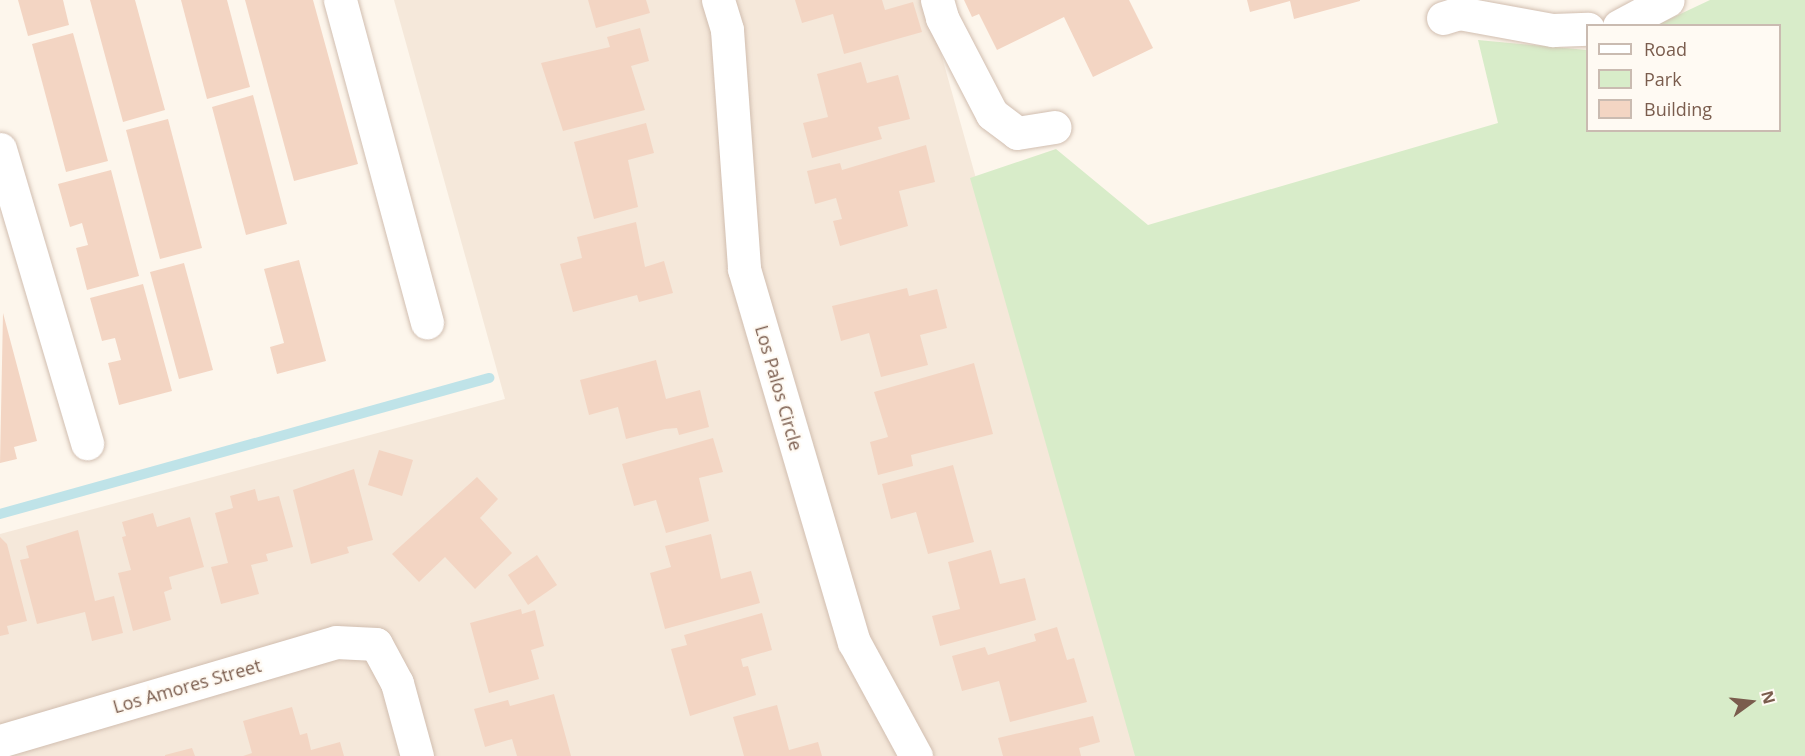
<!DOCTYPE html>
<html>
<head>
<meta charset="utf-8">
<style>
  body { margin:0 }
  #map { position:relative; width:1805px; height:756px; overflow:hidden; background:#fdf6ec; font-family:"Open Sans",sans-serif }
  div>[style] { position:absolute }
  .residential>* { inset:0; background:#f5e8da }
  .green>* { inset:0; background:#d8ecc9 }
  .stream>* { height:10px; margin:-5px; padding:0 5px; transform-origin:5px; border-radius:5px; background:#bfe3e8 }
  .building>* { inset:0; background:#f3d5c3 }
  .roads { filter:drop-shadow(0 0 2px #d1beb0) drop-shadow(0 0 2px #d1beb0) }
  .minor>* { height:33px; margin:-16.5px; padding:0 16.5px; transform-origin:16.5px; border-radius:16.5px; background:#fff }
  span { translate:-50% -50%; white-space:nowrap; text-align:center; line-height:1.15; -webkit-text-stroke:4.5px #fffaf3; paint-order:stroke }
  .street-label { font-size:18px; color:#7a5c4d }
  .legend { position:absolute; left:1586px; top:24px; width:195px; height:108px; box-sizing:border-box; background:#fffaf3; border:2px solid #cabbb1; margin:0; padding:8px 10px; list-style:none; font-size:18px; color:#7a5c4d }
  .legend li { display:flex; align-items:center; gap:12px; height:30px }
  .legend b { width:30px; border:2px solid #cabbb1 }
  .north { position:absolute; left:1721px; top:672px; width:60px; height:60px; -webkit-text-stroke:4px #fffaf3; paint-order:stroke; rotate:75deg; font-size:16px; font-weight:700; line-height:24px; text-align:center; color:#7a5c4d }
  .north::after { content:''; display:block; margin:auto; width:21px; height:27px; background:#7a5c4d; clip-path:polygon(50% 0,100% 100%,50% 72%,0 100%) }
</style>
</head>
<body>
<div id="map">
  <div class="residential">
    <i style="clip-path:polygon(394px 0,926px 0,1138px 756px,0 756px,0 534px,505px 399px)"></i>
  </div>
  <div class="green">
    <i style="clip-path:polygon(1710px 0,1805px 0,1805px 756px,1135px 756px,970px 178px,1056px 149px,1148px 225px,1498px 123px,1478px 40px,1587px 50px,1588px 130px,1780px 130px,1780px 26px,1657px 25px)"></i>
  </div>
  <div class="stream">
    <i style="left:0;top:514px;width:508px;rotate:-15.54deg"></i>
  </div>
  <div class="building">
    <i style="clip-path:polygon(18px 0,63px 0,69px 25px,28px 36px)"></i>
    <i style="clip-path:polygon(90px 0,135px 0,165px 110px,123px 122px)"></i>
    <i style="clip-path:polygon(181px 0,227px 0,250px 87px,207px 99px)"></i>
    <i style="clip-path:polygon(245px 0,313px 0,358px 164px,294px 181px)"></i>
    <i style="clip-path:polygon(588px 0,646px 0,650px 13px,596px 28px)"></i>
    <i style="clip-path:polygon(795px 0,882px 0,885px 10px,913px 2px,922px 32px,844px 54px,833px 14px,802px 23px)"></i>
    <i style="clip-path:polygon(964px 0,1129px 0,1153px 48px,1093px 77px,1064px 17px,997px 50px,979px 14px,972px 17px)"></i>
    <i style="clip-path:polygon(1247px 0,1360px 0,1360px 1px,1294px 19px,1290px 1px,1250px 12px)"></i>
    <i style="clip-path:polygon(640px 28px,649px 61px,631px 66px,645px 110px,563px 131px,541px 63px,610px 47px,607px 37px)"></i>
    <i style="clip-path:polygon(73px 33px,108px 161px,66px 172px,32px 44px)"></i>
    <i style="clip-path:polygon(861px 62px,867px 83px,898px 75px,910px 119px,878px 127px,882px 139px,812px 158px,803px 123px,828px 117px,817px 74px)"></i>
    <i style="clip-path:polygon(253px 95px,287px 224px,246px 235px,212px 107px)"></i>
    <i style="clip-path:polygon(168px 119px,202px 248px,160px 259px,126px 130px)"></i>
    <i style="clip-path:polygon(646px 123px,654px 153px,628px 160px,638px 207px,594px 219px,574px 142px)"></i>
    <i style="clip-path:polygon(926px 145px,935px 182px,899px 191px,908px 226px,840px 246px,833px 221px,842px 219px,836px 198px,815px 204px,807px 171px,840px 163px,842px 170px)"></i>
    <i style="clip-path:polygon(111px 170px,139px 276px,87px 290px,76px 248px,88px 245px,82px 223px,70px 227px,58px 184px)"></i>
    <i style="clip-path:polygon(636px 222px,645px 267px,664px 261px,673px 293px,639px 302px,637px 295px,573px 312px,560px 264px,582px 258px,577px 237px)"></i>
    <i style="clip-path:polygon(299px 260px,326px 361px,277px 374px,270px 347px,284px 343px,264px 269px)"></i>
    <i style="clip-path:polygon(184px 263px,213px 370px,179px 379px,150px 272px)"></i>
    <i style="clip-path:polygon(143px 284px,172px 391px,119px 405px,108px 363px,121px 360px,115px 338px,102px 341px,90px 298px)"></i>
    <i style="clip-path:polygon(907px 288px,909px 296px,937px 289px,947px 328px,920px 335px,928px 365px,881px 377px,869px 333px,841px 341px,832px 306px)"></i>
    <i style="clip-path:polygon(3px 313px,37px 441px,14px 447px,17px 459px,0 463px)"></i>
    <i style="clip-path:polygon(656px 360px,666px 399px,700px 390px,709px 427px,679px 435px,677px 428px,665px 429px,626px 439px,618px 407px,589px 415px,580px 380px)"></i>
    <i style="clip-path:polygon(974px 363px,993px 434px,911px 455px,913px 466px,878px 475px,870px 442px,888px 437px,874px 392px)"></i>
    <i style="clip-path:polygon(713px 438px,723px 472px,699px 478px,709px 521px,666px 533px,656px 500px,634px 506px,622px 464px)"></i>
    <i style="clip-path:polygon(379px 450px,413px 460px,402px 496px,368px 485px)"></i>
    <i style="clip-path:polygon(953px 465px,974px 542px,928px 554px,916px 512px,891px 519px,882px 484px)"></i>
    <i style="clip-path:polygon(354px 469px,373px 540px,347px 547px,349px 553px,311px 564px,293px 490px)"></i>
    <i style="clip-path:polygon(477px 477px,498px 499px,480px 518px,512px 553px,475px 589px,445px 557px,419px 582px,392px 554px)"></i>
    <i style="clip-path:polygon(255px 489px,258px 501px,279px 496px,293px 547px,266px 554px,268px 561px,251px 565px,259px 594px,221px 604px,211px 567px,228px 563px,215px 513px,233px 508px,230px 496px)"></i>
    <i style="clip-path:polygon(153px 513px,157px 527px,190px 517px,204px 567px,169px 577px,172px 589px,164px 592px,171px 620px,133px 631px,118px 573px,131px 570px,122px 537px,126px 536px,122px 522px)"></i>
    <i style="clip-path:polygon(78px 530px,95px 601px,114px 596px,123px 633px,92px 641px,85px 612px,37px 624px,20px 560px,29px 558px,26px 546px)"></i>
    <i style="clip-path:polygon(711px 534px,721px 579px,751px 571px,760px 603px,665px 629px,650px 573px,671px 567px,665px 546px)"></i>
    <i style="clip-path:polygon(0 537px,7px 544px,27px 621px,7px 626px,9px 634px,0 636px)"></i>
    <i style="clip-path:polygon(991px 550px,1000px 584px,1025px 578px,1036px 620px,940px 646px,932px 616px,960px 609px,948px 562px)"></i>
    <i style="clip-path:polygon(537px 555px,557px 585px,528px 605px,508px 575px)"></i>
    <i style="clip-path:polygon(521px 609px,522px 614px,535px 610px,544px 646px,531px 650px,539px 679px,489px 693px,470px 623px)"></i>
    <i style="clip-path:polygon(762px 613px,772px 650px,741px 659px,743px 667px,748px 666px,756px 695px,690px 716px,671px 649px,687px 645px,684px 635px)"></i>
    <i style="clip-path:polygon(1057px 627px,1067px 660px,1074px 658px,1087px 702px,1010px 722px,999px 681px,962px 691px,952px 656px,985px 647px,988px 655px,1036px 641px,1034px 634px)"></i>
    <i style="clip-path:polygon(554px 694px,571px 756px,517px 756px,512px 739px,485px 747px,474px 709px,508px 700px,510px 706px)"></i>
    <i style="clip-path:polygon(777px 705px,789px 750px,818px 742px,822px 756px,744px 756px,733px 717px)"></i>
    <i style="clip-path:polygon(292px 707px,300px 735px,307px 733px,311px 750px,340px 742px,344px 756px,243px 756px,252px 753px,243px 721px)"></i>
    <i style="clip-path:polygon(1093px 716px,1100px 742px,1079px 748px,1081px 756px,1003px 756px,998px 738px)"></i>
    <i style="clip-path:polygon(192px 748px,195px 756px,165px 756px,165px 755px)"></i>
  </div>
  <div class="roads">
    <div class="minor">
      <i style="left:340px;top:0;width:334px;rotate:74.9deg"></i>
      <i style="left:718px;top:0;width:31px;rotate:73deg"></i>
      <i style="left:727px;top:30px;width:240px;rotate:85.9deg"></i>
      <i style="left:744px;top:269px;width:389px;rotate:73.6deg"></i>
      <i style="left:854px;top:642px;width:130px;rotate:61.5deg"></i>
      <i style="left:937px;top:0;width:19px;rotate:74deg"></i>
      <i style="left:942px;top:18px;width:108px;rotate:62.5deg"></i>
      <i style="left:992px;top:114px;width:31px;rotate:37deg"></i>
      <i style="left:1017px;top:133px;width:38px;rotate:-9deg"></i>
      <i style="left:1443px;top:18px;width:17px;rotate:-17deg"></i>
      <i style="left:1459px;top:13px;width:96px;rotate:10.3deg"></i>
      <i style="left:1553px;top:30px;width:35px;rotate:-2deg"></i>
      <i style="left:1619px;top:26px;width:55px;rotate:-28deg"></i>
      <i style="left:0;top:149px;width:307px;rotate:73.5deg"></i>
      <i style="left:0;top:741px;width:350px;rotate:-16.4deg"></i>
      <i style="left:336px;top:642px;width:40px;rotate:2.9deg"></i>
      <i style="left:376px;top:644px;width:44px;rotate:61.7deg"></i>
      <i style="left:397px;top:683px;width:76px;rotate:74.7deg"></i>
    </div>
  </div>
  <div class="street-label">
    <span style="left:779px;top:388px;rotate:74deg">Los Palos Circle</span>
    <span style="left:187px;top:686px;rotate:-16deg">Los Amores Street</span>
  </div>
  <ul class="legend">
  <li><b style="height:8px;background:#fff"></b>Road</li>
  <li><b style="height:16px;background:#d8ecc9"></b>Park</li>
  <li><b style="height:16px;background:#f3d5c3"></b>Building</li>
  </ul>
  <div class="north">N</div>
</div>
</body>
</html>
